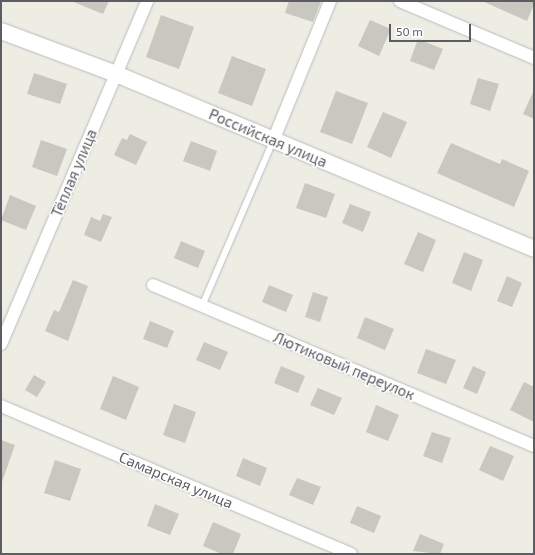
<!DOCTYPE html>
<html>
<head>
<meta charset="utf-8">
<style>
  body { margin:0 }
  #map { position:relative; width:535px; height:555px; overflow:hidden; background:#edede3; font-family:"Exo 2",sans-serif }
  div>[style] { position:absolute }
  .building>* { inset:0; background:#c8c7c0 }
  .roads { filter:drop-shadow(0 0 1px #bbbbc1) drop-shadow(0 0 1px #bbbbc1) }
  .service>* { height:6px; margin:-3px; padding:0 3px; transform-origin:3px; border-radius:3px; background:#fff }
  .minor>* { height:12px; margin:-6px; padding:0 6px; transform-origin:6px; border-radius:6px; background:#fff }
  .tertiary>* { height:16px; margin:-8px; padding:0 8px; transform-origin:8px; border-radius:8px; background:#fff }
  span { translate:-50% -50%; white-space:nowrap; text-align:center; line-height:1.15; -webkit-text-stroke:3px #fff; paint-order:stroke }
  .street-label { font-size:15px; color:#5b5d63 }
  .frame { position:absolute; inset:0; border:2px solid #5b5d63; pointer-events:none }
  .scale { position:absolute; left:389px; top:24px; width:82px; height:18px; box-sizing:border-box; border:2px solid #5b5d63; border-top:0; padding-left:5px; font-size:12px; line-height:14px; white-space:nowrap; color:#5b5d63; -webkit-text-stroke:3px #fff; paint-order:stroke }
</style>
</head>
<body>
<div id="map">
  <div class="building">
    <i style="clip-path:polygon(71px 1px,109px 1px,103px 14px)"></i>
    <i style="clip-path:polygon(289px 1px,321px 1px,313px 22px,285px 13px)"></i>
    <i style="clip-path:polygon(482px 1px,534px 1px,534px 4px,527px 21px)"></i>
    <i style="clip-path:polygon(161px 15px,194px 27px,179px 69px,146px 57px)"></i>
    <i style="clip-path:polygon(370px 20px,391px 29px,379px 56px,358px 46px)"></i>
    <i style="clip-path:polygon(418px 39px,443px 49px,434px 70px,410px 61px)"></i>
    <i style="clip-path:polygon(232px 56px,266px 69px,252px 106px,218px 93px)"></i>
    <i style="clip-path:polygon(34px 73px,67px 84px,60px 104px,27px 94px)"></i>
    <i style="clip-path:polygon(478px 78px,499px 84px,490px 111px,470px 104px)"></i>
    <i style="clip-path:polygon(534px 90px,534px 119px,523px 114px)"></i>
    <i style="clip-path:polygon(336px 91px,368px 103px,352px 144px,320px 132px)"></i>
    <i style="clip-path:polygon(383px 112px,407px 122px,391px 158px,367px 147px)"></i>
    <i style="clip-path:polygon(130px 134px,147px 142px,136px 165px,114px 155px,122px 138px,127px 140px)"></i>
    <i style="clip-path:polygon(41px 140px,67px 149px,57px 176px,32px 167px)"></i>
    <i style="clip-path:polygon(191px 141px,217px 151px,210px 171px,183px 161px)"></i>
    <i style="clip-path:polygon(451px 143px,500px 164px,502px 159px,529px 171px,514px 207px,437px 173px)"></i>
    <i style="clip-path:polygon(305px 183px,335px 194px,326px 218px,296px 208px)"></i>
    <i style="clip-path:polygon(10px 195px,36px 206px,26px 230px,1px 220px)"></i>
    <i style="clip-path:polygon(350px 204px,371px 212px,363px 232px,342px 223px)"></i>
    <i style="clip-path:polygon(103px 214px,112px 217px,101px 242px,84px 235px,91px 217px,100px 221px)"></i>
    <i style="clip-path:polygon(418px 232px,436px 240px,423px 272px,404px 264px)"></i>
    <i style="clip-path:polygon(181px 241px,205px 251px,198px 268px,174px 258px)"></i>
    <i style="clip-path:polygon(464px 252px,483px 260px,471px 291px,452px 283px)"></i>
    <i style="clip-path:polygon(507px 276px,522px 283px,512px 307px,497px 301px)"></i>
    <i style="clip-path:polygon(73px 280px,88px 286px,68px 341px,45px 331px,54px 310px,59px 312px)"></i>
    <i style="clip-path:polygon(269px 285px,293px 295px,286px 312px,262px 302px)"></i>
    <i style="clip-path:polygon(313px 292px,328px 297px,320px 322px,305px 317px)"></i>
    <i style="clip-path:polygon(365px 317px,394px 329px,385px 350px,357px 338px)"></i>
    <i style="clip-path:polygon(150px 321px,174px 331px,167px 348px,143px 339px)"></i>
    <i style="clip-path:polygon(204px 342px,228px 352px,220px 370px,196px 360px)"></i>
    <i style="clip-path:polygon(426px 349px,456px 360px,446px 384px,417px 373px)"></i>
    <i style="clip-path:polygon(281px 366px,305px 376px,298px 393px,274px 383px)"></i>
    <i style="clip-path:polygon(473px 366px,486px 372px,477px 394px,463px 388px)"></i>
    <i style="clip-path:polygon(34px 375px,46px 382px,37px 397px,25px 390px)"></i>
    <i style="clip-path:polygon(113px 376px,139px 387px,126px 420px,100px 409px)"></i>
    <i style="clip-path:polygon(524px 382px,534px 387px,534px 422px,510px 410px)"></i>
    <i style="clip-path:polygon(318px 388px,342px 398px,334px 415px,310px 405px)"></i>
    <i style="clip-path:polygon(174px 404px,196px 412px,185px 443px,163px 435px)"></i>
    <i style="clip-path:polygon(376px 405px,399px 415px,388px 441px,366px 432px)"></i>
    <i style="clip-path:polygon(432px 432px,451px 438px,442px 463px,423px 456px)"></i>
    <i style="clip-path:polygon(1px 440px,15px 445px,2px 482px,1px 481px)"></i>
    <i style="clip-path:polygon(490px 446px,514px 456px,503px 481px,479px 470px)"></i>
    <i style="clip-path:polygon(243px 458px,267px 468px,260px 486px,236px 476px)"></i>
    <i style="clip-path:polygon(55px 460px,81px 469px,70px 501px,44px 493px)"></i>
    <i style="clip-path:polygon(297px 478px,321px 487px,313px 505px,289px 495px)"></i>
    <i style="clip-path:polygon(155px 504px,179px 514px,170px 535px,147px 526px)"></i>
    <i style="clip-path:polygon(357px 506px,381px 516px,374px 533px,350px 523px)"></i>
    <i style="clip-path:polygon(213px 522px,241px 534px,233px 554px,222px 554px,203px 546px)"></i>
    <i style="clip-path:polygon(420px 534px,444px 544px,440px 554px,413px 551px)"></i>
  </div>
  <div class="roads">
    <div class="service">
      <i style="left:202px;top:306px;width:180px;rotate:-66.7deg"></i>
    </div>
    <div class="minor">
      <i style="left:400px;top:1px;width:146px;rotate:23deg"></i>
      <i style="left:273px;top:141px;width:151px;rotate:-67.8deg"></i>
      <i style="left:153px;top:285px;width:414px;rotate:22.9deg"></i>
      <i style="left:1px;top:344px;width:373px;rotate:-66.9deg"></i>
      <i style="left:1px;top:406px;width:380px;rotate:22.9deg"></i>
    </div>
    <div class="tertiary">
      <i style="left:1px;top:31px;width:123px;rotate:20.5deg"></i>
      <i style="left:116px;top:74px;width:453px;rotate:22.7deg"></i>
    </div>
  </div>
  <div class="street-label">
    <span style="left:268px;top:138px;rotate:23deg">Российская улица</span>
    <span style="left:74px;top:173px;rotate:-67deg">Тёплая улица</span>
    <span style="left:344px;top:366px;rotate:23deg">Лютиковый переулок</span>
    <span style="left:176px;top:480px;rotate:23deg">Самарская улица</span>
  </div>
  <div class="frame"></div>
  <div class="scale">50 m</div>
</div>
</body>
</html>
